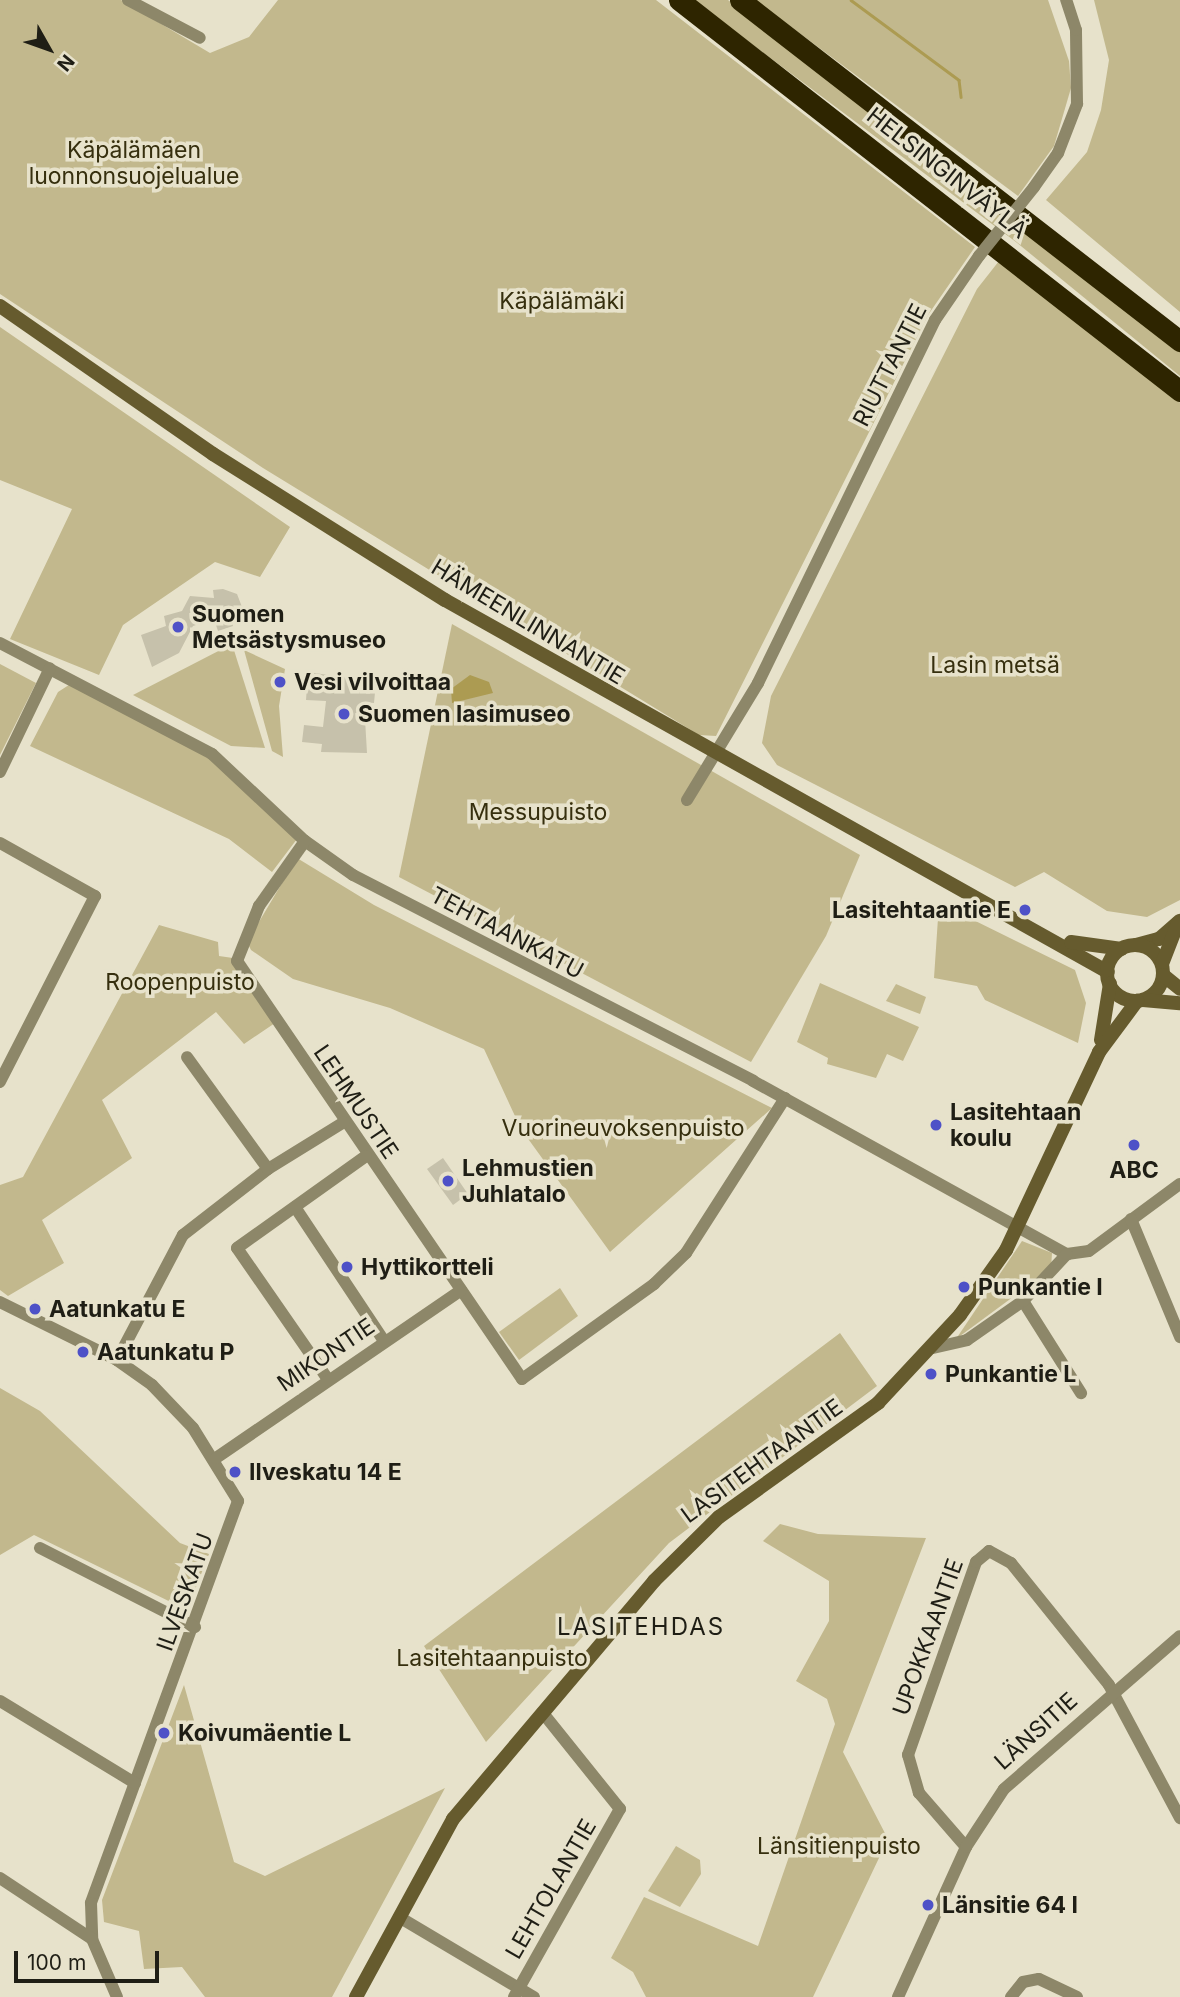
<!DOCTYPE html>
<html>
<head>
<meta charset="utf-8">
<style>
  body { margin:0 }
  #map { position:relative; width:1180px; height:1997px; overflow:hidden; background:#e7e2cb; font-family:Inter,sans-serif }
  div>[style] { position:absolute }
  .green>* { inset:0; background:#c2b88d }
  .water>* { inset:0; background:#ac9b52 }
  .stream>* { height:2.5px; margin:-1.25px; padding:0 1.25px; transform-origin:1.25px; border-radius:1.25px; background:#ac9b52 }
  .building>* { inset:0; background:#c6c1ab }
  .street>* { height:12px; margin:-6px; padding:0 6px; transform-origin:6px; border-radius:6px; background:#8d8769 }
  .secondary>* { height:14px; margin:-7px; padding:0 7px; transform-origin:7px; border-radius:7px; background:#665b2e }
  .secondary>.ring { margin:-7px; padding:0; box-sizing:content-box; background:none; border:14px solid #665b2e; border-radius:50% }
  .highway>* { height:21px; margin:-10.5px; padding:0 10.5px; transform-origin:10.5px; border-radius:10.5px; background:#2e2500 }
  .street-bridge>* { height:12px; margin:-6px; padding:0 6px; transform-origin:6px; border-radius:6px; background:#8d8769 }
  .dots>* { width:19px; height:19px; translate:-50% -50%; box-sizing:border-box; border:4px solid #e7e2cb; border-radius:50% }
  span { translate:-50% -50%; white-space:nowrap; text-align:center; line-height:1.15; -webkit-text-stroke:7px #e7e2cb; paint-order:stroke }
  .park-label { font-size:23px; color:#362f0e }
  .street-label { font-size:23px; color:#1f1e15 }
  .poi-label { font-size:23px; color:#1f1e15; font-weight:700 }
  .left { translate:0 -50%; text-align:left }
  .right { translate:-100% -50%; text-align:right }
  .neighbourhood-label { font-size:24px; color:#1f1e15; letter-spacing:2px }
  .north { position:absolute; left:14px; top:14px; width:70px; height:70px; -webkit-text-stroke:5px #e7e2cb; paint-order:stroke; rotate:130deg; font-size:19px; font-weight:700; line-height:28px; text-align:center; color:#1f1e15 }
  .north::after { content:''; display:block; margin:auto; width:24px; height:32px; background:#1f1e15; clip-path:polygon(50% 0,100% 100%,50% 72%,0 100%) }
  .scale { position:absolute; left:14px; top:1951px; width:145px; height:32px; box-sizing:border-box; border:4px solid #1f1e15; border-top:0; padding-left:9px; font-size:21px; line-height:24px; white-space:nowrap; color:#1f1e15; -webkit-text-stroke:5px #e7e2cb; paint-order:stroke }
</style>
</head>
<body>
<div id="map">
  <div class="green">
    <i style="clip-path:polygon(0 0,121px 0,210px 53px,249px 37px,278px 0,656px 0,975px 247px,928px 315px,716px 736px,699px 735px,263px 468px,0 294px)"></i>
    <i style="clip-path:polygon(693px 0,728px 0,988px 196px,1180px 352px,1180px 376px,1016px 242px)"></i>
    <i style="clip-path:polygon(755px 0,1048px 0,1069px 61px,1071px 88px,1054px 146px,1018px 196px)"></i>
    <i style="clip-path:polygon(1094px 0,1180px 0,1180px 312px,1046px 200px,1087px 152px,1101px 110px,1109px 60px)"></i>
    <i style="clip-path:polygon(999px 261px,1180px 403px,1180px 900px,1147px 917px,1107px 911px,1044px 872px,1015px 887px,777px 765px,762px 743px,771px 696px,977px 289px)"></i>
    <i style="clip-path:polygon(0 327px,290px 527px,260px 577px,215px 562px,123px 625px,99px 675px,10px 639px,72px 509px,0 480px)"></i>
    <i style="clip-path:polygon(452px 624px,860px 855px,826px 936px,751px 1062px,399px 877px)"></i>
    <i style="clip-path:polygon(232px 644px,265px 748px,231px 746px,133px 695px)"></i>
    <i style="clip-path:polygon(244px 650px,285px 669px,279px 706px,283px 757px,272px 751px)"></i>
    <i style="clip-path:polygon(0 664px,36px 683px,0 755px)"></i>
    <i style="clip-path:polygon(72px 683px,208px 756px,297px 839px,272px 872px,229px 839px,30px 746px,58px 692px)"></i>
    <i style="clip-path:polygon(297px 858px,374px 905px,772px 1108px,610px 1252px,521px 1129px,484px 1049px,390px 1008px,293px 979px,251px 950px,247px 942px)"></i>
    <i style="clip-path:polygon(939px 903px,1075px 970px,1086px 1003px,1078px 1043px,985px 1000px,977px 986px,934px 978px)"></i>
    <i style="clip-path:polygon(159px 925px,218px 942px,219px 956px,233px 958px,275px 1023px,244px 1044px,216px 1012px,102px 1100px,132px 1158px,42px 1220px,64px 1263px,8px 1296px,0 1290px,0 1185px,23px 1177px)"></i>
    <i style="clip-path:polygon(820px 983px,919px 1027px,903px 1061px,887px 1054px,876px 1078px,827px 1064px,828px 1058px,797px 1042px)"></i>
    <i style="clip-path:polygon(896px 984px,926px 997px,920px 1014px,886px 1001px)"></i>
    <i style="clip-path:polygon(1022px 1241px,1052px 1253px,1051px 1269px,956px 1339px)"></i>
    <i style="clip-path:polygon(560px 1288px,578px 1316px,519px 1360px,499px 1332px)"></i>
    <i style="clip-path:polygon(840px 1333px,877px 1386px,669px 1543px,486px 1742px,424px 1646px)"></i>
    <i style="clip-path:polygon(0 1388px,40px 1411px,180px 1543px,209px 1554px,187px 1610px,34px 1535px,0 1555px)"></i>
    <i style="clip-path:polygon(780px 1524px,818px 1534px,926px 1538px,843px 1752px,888px 1839px,813px 1997px,646px 1997px,633px 1972px,611px 1958px,644px 1897px,758px 1946px,835px 1724px,827px 1699px,796px 1681px,829px 1621px,829px 1581px,763px 1541px)"></i>
    <i style="clip-path:polygon(184px 1685px,234px 1862px,265px 1876px,445px 1788px,332px 1997px,205px 1997px,182px 1967px,144px 1969px,139px 1931px,104px 1922px,102px 1900px)"></i>
    <i style="clip-path:polygon(676px 1846px,700px 1860px,701px 1874px,680px 1907px,648px 1891px)"></i>
  </div>
  <div class="water">
    <i style="clip-path:polygon(470px 675px,489px 682px,493px 693px,452px 703px,451px 689px)"></i>
  </div>
  <div class="stream">
    <i style="left:851px;top:0;width:134px;rotate:36.5deg"></i>
    <i style="left:959px;top:80px;width:17px;rotate:83deg"></i>
  </div>
  <div class="building">
    <i style="clip-path:polygon(223px 589px,237px 594px,242px 607px,230px 614px,233px 626px,218px 631px,214px 619px,193px 626px,179px 653px,152px 667px,141px 635px,166px 626px,164px 616px,182px 611px,190px 596px,214px 598px,213px 590px)"></i>
    <i style="clip-path:polygon(308px 672px,376px 682px,374px 703px,364px 702px,367px 753px,321px 752px,322px 744px,302px 742px,304px 725px,323px 727px,326px 701px,306px 700px)"></i>
    <i style="clip-path:polygon(443px 1158px,468px 1194px,453px 1205px,427px 1169px)"></i>
  </div>
  <div class="street">
    <i style="left:128px;top:0;width:81px;rotate:27.8deg"></i>
    <i style="left:1034px;top:187px;width:42px;rotate:-54.8deg"></i>
    <i style="left:1058px;top:153px;width:53px;rotate:-68.8deg"></i>
    <i style="left:1077px;top:104px;width:74px;rotate:-90.8deg"></i>
    <i style="left:1076px;top:30px;width:32px;rotate:-108deg"></i>
    <i style="left:0;top:643px;width:239px;rotate:27.6deg"></i>
    <i style="left:212px;top:754px;width:127px;rotate:43.1deg"></i>
    <i style="left:305px;top:841px;width:59px;rotate:35.3deg"></i>
    <i style="left:353px;top:875px;width:450px;rotate:27.2deg"></i>
    <i style="left:753px;top:1081px;width:359px;rotate:28.9deg"></i>
    <i style="left:1067px;top:1254px;width:22px;rotate:-8deg"></i>
    <i style="left:1089px;top:1251px;width:113px;rotate:-36.4deg"></i>
    <i style="left:0;top:772px;width:115px;rotate:-64.3deg"></i>
    <i style="left:687px;top:800px;width:137px;rotate:-58.7deg"></i>
    <i style="left:758px;top:683px;width:404px;rotate:-64deg"></i>
    <i style="left:935px;top:320px;width:78px;rotate:-55.5deg"></i>
    <i style="left:305px;top:841px;width:80px;rotate:125.3deg"></i>
    <i style="left:259px;top:906px;width:59px;rotate:111.8deg"></i>
    <i style="left:237px;top:961px;width:506px;rotate:55.71deg"></i>
    <i style="left:522px;top:1379px;width:163px;rotate:-35.7deg"></i>
    <i style="left:654px;top:1284px;width:45px;rotate:-44.1deg"></i>
    <i style="left:686px;top:1253px;width:184px;rotate:-57.4deg"></i>
    <i style="left:0;top:843px;width:109px;rotate:29.2deg"></i>
    <i style="left:95px;top:896px;width:209px;rotate:117.1deg"></i>
    <i style="left:268px;top:1169px;width:89px;rotate:-31.7deg"></i>
    <i style="left:295px;top:1207px;width:161px;rotate:56.4deg"></i>
    <i style="left:1131px;top:1219px;width:128px;rotate:67.4deg"></i>
    <i style="left:1023px;top:1301px;width:109px;rotate:57.8deg"></i>
    <i style="left:0;top:1302px;width:131px;rotate:26.4deg"></i>
    <i style="left:117px;top:1360px;width:43px;rotate:35.5deg"></i>
    <i style="left:152px;top:1385px;width:59px;rotate:46.4deg"></i>
    <i style="left:193px;top:1428px;width:86px;rotate:58.3deg"></i>
    <i style="left:238px;top:1501px;width:428px;rotate:110.1deg"></i>
    <i style="left:91px;top:1903px;width:36px;rotate:88deg"></i>
    <i style="left:92px;top:1939px;width:63px;rotate:66.7deg"></i>
    <i style="left:933px;top:1348px;width:35px;rotate:-13deg"></i>
    <i style="left:967px;top:1340px;width:68px;rotate:-34.9deg"></i>
    <i style="left:1023px;top:1301px;width:64px;rotate:-46.9deg"></i>
    <i style="left:117px;top:1360px;width:141px;rotate:-62.2deg"></i>
    <i style="left:183px;top:1235px;width:108px;rotate:-37.8deg"></i>
    <i style="left:268px;top:1169px;width:138px;rotate:-125.9deg"></i>
    <i style="left:327px;top:1378px;width:158px;rotate:-124.7deg"></i>
    <i style="left:237px;top:1248px;width:158px;rotate:-35.5deg"></i>
    <i style="left:216px;top:1458px;width:297px;rotate:-34.4deg"></i>
    <i style="left:40px;top:1548px;width:174px;rotate:27deg"></i>
    <i style="left:0;top:1701px;width:158px;rotate:31.3deg"></i>
    <i style="left:966px;top:1847px;width:72px;rotate:-131deg"></i>
    <i style="left:919px;top:1793px;width:40px;rotate:-106deg"></i>
    <i style="left:908px;top:1755px;width:205px;rotate:-70.6deg"></i>
    <i style="left:976px;top:1562px;width:17px;rotate:-40deg"></i>
    <i style="left:989px;top:1551px;width:25px;rotate:29deg"></i>
    <i style="left:1011px;top:1563px;width:156px;rotate:51.2deg"></i>
    <i style="left:1109px;top:1685px;width:151px;rotate:61.9deg"></i>
    <i style="left:0;top:1878px;width:110px;rotate:33.5deg"></i>
    <i style="left:399px;top:1917px;width:157px;rotate:30.7deg"></i>
    <i style="left:514px;top:1997px;width:216px;rotate:-60.6deg"></i>
    <i style="left:620px;top:1809px;width:124px;rotate:-128.8deg"></i>
    <i style="left:898px;top:1997px;width:165px;rotate:-65.6deg"></i>
    <i style="left:966px;top:1847px;width:69px;rotate:-56.8deg"></i>
    <i style="left:1004px;top:1789px;width:233px;rotate:-41deg"></i>
    <i style="left:1011px;top:1997px;width:19px;rotate:-51deg"></i>
    <i style="left:1023px;top:1982px;width:16px;rotate:-11deg"></i>
    <i style="left:1039px;top:1979px;width:42px;rotate:25.3deg"></i>
  </div>
  <div class="secondary">
    <i style="left:0;top:306px;width:259px;rotate:34.8deg"></i>
    <i style="left:213px;top:454px;width:274px;rotate:32.2deg"></i>
    <i style="left:445px;top:600px;width:760px;rotate:29.3deg"></i>
    <i style="left:1071px;top:942px;width:51px;rotate:7.8deg"></i>
    <i style="left:1136px;top:945px;width:24px;rotate:-15deg"></i>
    <i style="left:1159px;top:939px;width:28px;rotate:-41deg"></i>
    <i class="ring" style="left:1107px;top:945px;width:42px;height:42px"></i>
    <i style="left:1162px;top:964px;width:44px;rotate:-68.7deg"></i>
    <i style="left:1163px;top:975px;width:22px;rotate:39deg"></i>
    <i style="left:1143px;top:1000px;width:37px;rotate:5deg"></i>
    <i style="left:1101px;top:1040px;width:57px;rotate:-80.9deg"></i>
    <i style="left:356px;top:1997px;width:203px;rotate:-61.4deg"></i>
    <i style="left:453px;top:1819px;width:312px;rotate:-49.8deg"></i>
    <i style="left:654px;top:1581px;width:91px;rotate:-44.6deg"></i>
    <i style="left:719px;top:1517px;width:196px;rotate:-35.6deg"></i>
    <i style="left:878px;top:1403px;width:120px;rotate:-47deg"></i>
    <i style="left:960px;top:1315px;width:80px;rotate:-54.7deg"></i>
    <i style="left:1006px;top:1250px;width:219px;rotate:-64.8deg"></i>
    <i style="left:1099px;top:1052px;width:64px;rotate:-53.3deg"></i>
  </div>
  <div class="highway">
    <i style="left:679px;top:0;width:636px;rotate:37.97deg"></i>
    <i style="left:740px;top:0;width:557px;rotate:37.78deg"></i>
  </div>
  <div class="street-bridge">
    <i style="left:979px;top:256px;width:88px;rotate:-51.4deg"></i>
  </div>
  <div class="dots">
    <i style="left:178px;top:627px;background:#4e51c7"></i>
    <i style="left:280px;top:682px;background:#4e51c7"></i>
    <i style="left:344px;top:714px;background:#4e51c7"></i>
    <i style="left:1025px;top:910px;background:#4e51c7"></i>
    <i style="left:936px;top:1125px;background:#4e51c7"></i>
    <i style="left:1134px;top:1145px;background:#4e51c7"></i>
    <i style="left:448px;top:1181px;background:#4e51c7"></i>
    <i style="left:347px;top:1267px;background:#4e51c7"></i>
    <i style="left:964px;top:1287px;background:#4e51c7"></i>
    <i style="left:35px;top:1309px;background:#4e51c7"></i>
    <i style="left:83px;top:1352px;background:#4e51c7"></i>
    <i style="left:931px;top:1374px;background:#4e51c7"></i>
    <i style="left:235px;top:1472px;background:#4e51c7"></i>
    <i style="left:164px;top:1733px;background:#4e51c7"></i>
    <i style="left:928px;top:1905px;background:#4e51c7"></i>
  </div>
  <div class="park-label">
    <span style="left:134px;top:163px">Käpälämäen<br>luonnonsuojelualue</span>
    <span style="left:562px;top:301px">Käpälämäki</span>
    <span style="left:995px;top:665px">Lasin metsä</span>
    <span style="left:538px;top:812px">Messupuisto</span>
    <span style="left:180px;top:982px">Roopenpuisto</span>
    <span style="left:623px;top:1128px">Vuorineuvoksenpuisto</span>
    <span style="left:492px;top:1658px">Lasitehtaanpuisto</span>
    <span style="left:839px;top:1846px">Länsitienpuisto</span>
  </div>
  <div class="street-label">
    <span style="left:947px;top:173px;rotate:38deg">HELSINGINVÄYLÄ</span>
    <span style="left:890px;top:365px;rotate:-63deg">RIUTTANTIE</span>
    <span style="left:528px;top:622px;rotate:31deg">HÄMEENLINNANTIE</span>
    <span style="left:507px;top:933px;rotate:28deg">TEHTAANKATU</span>
    <span style="left:356px;top:1102px;rotate:56deg">LEHMUSTIE</span>
    <span style="left:326px;top:1355px;rotate:-34deg">MIKONTIE</span>
    <span style="left:762px;top:1461px;rotate:-36deg">LASITEHTAANTIE</span>
    <span style="left:185px;top:1592px;rotate:-70deg">ILVESKATU</span>
    <span style="left:928px;top:1637px;rotate:-70deg">UPOKKAANTIE</span>
    <span style="left:1036px;top:1731px;rotate:-42deg">LÄNSITIE</span>
    <span style="left:551px;top:1889px;rotate:-60deg">LEHTOLANTIE</span>
  </div>
  <div class="poi-label">
    <span class="left" style="left:192px;top:627px">Suomen<br>Metsästysmuseo</span>
    <span class="left" style="left:294px;top:682px">Vesi vilvoittaa</span>
    <span class="left" style="left:358px;top:714px">Suomen lasimuseo</span>
    <span class="right" style="left:1011px;top:910px">Lasitehtaantie E</span>
    <span class="left" style="left:950px;top:1125px">Lasitehtaan<br>koulu</span>
    <span class="left" style="left:462px;top:1181px">Lehmustien<br>Juhlatalo</span>
    <span style="left:1134px;top:1170px">ABC</span>
    <span class="left" style="left:361px;top:1267px">Hyttikortteli</span>
    <span class="left" style="left:978px;top:1287px">Punkantie I</span>
    <span class="left" style="left:49px;top:1309px">Aatunkatu E</span>
    <span class="left" style="left:97px;top:1352px">Aatunkatu P</span>
    <span class="left" style="left:945px;top:1374px">Punkantie L</span>
    <span class="left" style="left:249px;top:1472px">Ilveskatu 14 E</span>
    <span class="left" style="left:178px;top:1733px">Koivumäentie L</span>
    <span class="left" style="left:942px;top:1905px">Länsitie 64 I</span>
  </div>
  <div class="neighbourhood-label">
    <span style="left:641px;top:1627px">LASITEHDAS</span>
  </div>
  <div class="north">N</div>
  <div class="scale">100 m</div>
</div>
</body>
</html>
